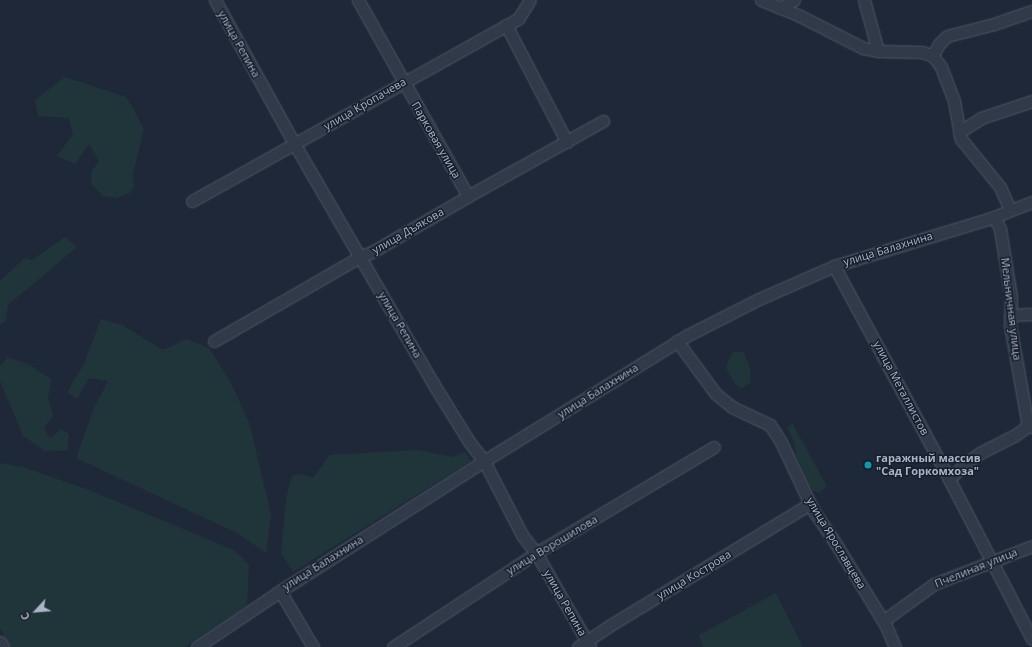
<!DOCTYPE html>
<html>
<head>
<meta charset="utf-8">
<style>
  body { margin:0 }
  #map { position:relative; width:1032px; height:647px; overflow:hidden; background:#1e2838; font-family:"Open Sans",sans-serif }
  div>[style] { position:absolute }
  .green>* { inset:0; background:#203539 }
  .roads { filter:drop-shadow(0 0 1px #4f5767) drop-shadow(0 0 1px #4f5767) }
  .minor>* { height:11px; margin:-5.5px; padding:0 5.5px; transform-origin:5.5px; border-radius:5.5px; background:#313a49 }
  .dots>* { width:11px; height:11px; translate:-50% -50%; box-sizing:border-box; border:2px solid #171f2d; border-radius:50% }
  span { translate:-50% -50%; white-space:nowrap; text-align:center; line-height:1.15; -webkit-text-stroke:3px #171f2d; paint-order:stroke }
  .street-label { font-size:11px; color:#abb4c6 }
  .poi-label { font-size:11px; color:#abb4c6; font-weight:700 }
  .left { translate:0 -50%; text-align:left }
  .north { position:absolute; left:16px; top:591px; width:40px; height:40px; -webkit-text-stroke:3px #171f2d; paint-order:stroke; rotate:244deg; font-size:11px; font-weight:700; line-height:16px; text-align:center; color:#abb4c6 }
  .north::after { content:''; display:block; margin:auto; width:14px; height:18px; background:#abb4c6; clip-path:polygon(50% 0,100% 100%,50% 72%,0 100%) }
</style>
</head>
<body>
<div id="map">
  <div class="green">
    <i style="clip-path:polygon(65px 77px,126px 97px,132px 106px,144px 129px,133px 174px,134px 186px,130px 193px,116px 198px,103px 196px,91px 183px,92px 171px,99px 161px,89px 144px,75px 164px,57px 156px,73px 134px,69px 118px,38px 116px,35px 100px)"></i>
    <i style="clip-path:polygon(65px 237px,77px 247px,8px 305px,6px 321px,0 325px,0 281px,25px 258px,32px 260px)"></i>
    <i style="clip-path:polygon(101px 319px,122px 325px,163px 350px,187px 339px,209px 348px,232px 385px,250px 425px,271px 515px,266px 553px,239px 534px,76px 458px,94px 408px,108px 381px,89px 378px,77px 399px,67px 392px,84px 364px)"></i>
    <i style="clip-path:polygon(734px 352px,744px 352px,750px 368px,751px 382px,741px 389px,735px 384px,726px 368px,729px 359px)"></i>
    <i style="clip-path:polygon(8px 357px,30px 365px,51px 379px,48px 398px,53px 416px,44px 428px,50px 439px,61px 429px,69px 434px,68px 450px,45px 451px,23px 436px,0 381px,0 366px)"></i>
    <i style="clip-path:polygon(792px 423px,827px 486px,819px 493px,812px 490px,796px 455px,794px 442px,787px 428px)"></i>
    <i style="clip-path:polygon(416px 450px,453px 457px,465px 452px,471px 461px,293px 572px,281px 553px,286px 498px,292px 476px,302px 474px,313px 478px,330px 455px)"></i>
    <i style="clip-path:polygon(0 463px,23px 467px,89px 490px,234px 550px,249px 565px,247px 605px,185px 647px,11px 647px,0 629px)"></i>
    <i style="clip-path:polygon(776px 593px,803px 647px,703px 647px,699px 635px)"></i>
  </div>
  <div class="roads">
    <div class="minor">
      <i style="left:215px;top:0;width:166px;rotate:61.1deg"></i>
      <i style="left:295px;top:145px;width:277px;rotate:59.9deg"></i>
      <i style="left:434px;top:385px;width:68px;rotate:58.2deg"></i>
      <i style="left:470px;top:443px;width:23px;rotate:52deg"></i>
      <i style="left:484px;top:461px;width:83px;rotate:62.8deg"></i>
      <i style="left:522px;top:535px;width:23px;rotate:52deg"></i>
      <i style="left:536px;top:553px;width:108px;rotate:60.1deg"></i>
      <i style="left:358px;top:0;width:225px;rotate:60.7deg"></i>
      <i style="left:761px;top:0;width:40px;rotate:22deg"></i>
      <i style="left:798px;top:15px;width:73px;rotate:26.9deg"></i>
      <i style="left:863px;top:48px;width:15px;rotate:11deg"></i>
      <i style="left:878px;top:51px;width:44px;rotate:1.3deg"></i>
      <i style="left:922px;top:52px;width:12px;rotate:20deg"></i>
      <i style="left:933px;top:56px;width:14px;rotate:54deg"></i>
      <i style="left:941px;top:67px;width:36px;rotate:69deg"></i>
      <i style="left:954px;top:101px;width:39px;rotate:80deg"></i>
      <i style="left:961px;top:139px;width:62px;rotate:50.9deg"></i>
      <i style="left:1000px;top:187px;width:24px;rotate:66deg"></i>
      <i style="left:864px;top:0;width:53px;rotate:74.6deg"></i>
      <i style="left:780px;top:8px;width:16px;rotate:-30deg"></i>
      <i style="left:506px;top:25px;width:132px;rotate:62.5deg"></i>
      <i style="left:932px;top:56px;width:14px;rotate:-60deg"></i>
      <i style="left:939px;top:44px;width:11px;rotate:-45deg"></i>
      <i style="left:947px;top:36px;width:49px;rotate:-14.3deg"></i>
      <i style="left:994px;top:24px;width:40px;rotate:-18.9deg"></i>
      <i style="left:959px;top:132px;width:26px;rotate:-32deg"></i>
      <i style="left:981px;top:118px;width:54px;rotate:-18.4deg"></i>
      <i style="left:192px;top:201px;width:373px;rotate:-29.2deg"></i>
      <i style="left:518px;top:19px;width:22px;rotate:-58deg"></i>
      <i style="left:994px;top:217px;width:13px;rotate:63deg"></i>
      <i style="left:1000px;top:229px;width:69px;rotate:80.8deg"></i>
      <i style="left:1011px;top:297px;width:28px;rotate:92deg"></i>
      <i style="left:1010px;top:325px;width:103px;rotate:79.9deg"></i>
      <i style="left:834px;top:266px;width:242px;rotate:61.6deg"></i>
      <i style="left:949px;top:479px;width:180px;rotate:62.6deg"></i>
      <i style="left:1011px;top:315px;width:21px;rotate:-3deg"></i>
      <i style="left:214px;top:341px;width:170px;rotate:-30deg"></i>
      <i style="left:361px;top:256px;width:12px;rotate:-20deg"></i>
      <i style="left:372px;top:252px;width:124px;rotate:-30.1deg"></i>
      <i style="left:479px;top:190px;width:142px;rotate:-29.1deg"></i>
      <i style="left:677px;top:341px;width:66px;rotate:53.7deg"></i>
      <i style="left:716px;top:394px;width:21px;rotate:39deg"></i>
      <i style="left:732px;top:407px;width:42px;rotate:25.3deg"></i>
      <i style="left:770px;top:425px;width:20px;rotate:57deg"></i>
      <i style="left:781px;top:442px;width:75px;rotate:64.8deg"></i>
      <i style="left:813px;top:510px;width:41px;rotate:55.9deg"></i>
      <i style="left:836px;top:544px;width:96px;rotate:58.6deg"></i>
      <i style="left:886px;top:626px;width:23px;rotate:67deg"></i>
      <i style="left:949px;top:479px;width:23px;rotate:-43deg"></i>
      <i style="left:966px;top:463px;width:17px;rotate:-36deg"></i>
      <i style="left:980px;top:453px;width:38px;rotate:-27deg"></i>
      <i style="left:1014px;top:436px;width:17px;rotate:-36deg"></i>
      <i style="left:1028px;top:426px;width:4px;rotate:14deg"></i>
      <i style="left:280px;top:591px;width:65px;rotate:59.5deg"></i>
      <i style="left:883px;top:621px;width:63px;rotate:-36deg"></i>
      <i style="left:934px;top:584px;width:105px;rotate:-21.2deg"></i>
      <i style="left:0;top:642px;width:6px;rotate:59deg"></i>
      <i style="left:197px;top:647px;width:100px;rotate:-34deg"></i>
      <i style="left:280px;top:591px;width:242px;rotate:-32.5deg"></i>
      <i style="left:484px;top:461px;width:238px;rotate:-31.7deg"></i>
      <i style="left:686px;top:336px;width:82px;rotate:-26.9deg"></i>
      <i style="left:759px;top:299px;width:82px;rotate:-23.7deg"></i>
      <i style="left:834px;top:266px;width:167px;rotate:-17deg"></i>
      <i style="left:994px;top:217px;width:41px;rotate:-21.5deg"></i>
      <i style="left:393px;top:647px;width:171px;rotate:-33.3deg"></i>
      <i style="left:536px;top:553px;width:207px;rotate:-30.8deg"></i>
      <i style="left:578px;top:647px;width:37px;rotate:-34deg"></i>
      <i style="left:609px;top:626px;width:235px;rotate:-31.3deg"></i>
    </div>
  </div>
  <div class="dots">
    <i style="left:868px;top:465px;background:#0f9aa8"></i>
  </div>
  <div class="street-label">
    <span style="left:239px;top:44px;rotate:61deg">улица Репина</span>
    <span style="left:365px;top:104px;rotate:-30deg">улица Кропачева</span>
    <span style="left:436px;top:140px;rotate:60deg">Парковая улица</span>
    <span style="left:408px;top:231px;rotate:-30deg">улица Дъякова</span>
    <span style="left:888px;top:249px;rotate:-17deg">улица Балахнина</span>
    <span style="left:1011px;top:309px;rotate:83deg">Мельничная улица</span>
    <span style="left:400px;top:325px;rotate:60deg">улица Репина</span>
    <span style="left:901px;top:388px;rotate:62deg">улица Металлистов</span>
    <span style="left:598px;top:391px;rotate:-32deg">улица Балахнина</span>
    <span style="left:836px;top:543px;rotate:59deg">улица Ярославцева</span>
    <span style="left:552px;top:545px;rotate:-31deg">улица Ворошилова</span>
    <span style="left:323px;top:563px;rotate:-32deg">улица Балахнина</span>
    <span style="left:976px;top:568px;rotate:-22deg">Пчелиная улица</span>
    <span style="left:694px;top:575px;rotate:-31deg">улица Кострова</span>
    <span style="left:565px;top:603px;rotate:60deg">улица Репина</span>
  </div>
  <div class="poi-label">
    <span class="left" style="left:876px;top:465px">гаражный массив<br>"Сад Горкомхоза"</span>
  </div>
  <div class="north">С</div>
</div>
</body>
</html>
